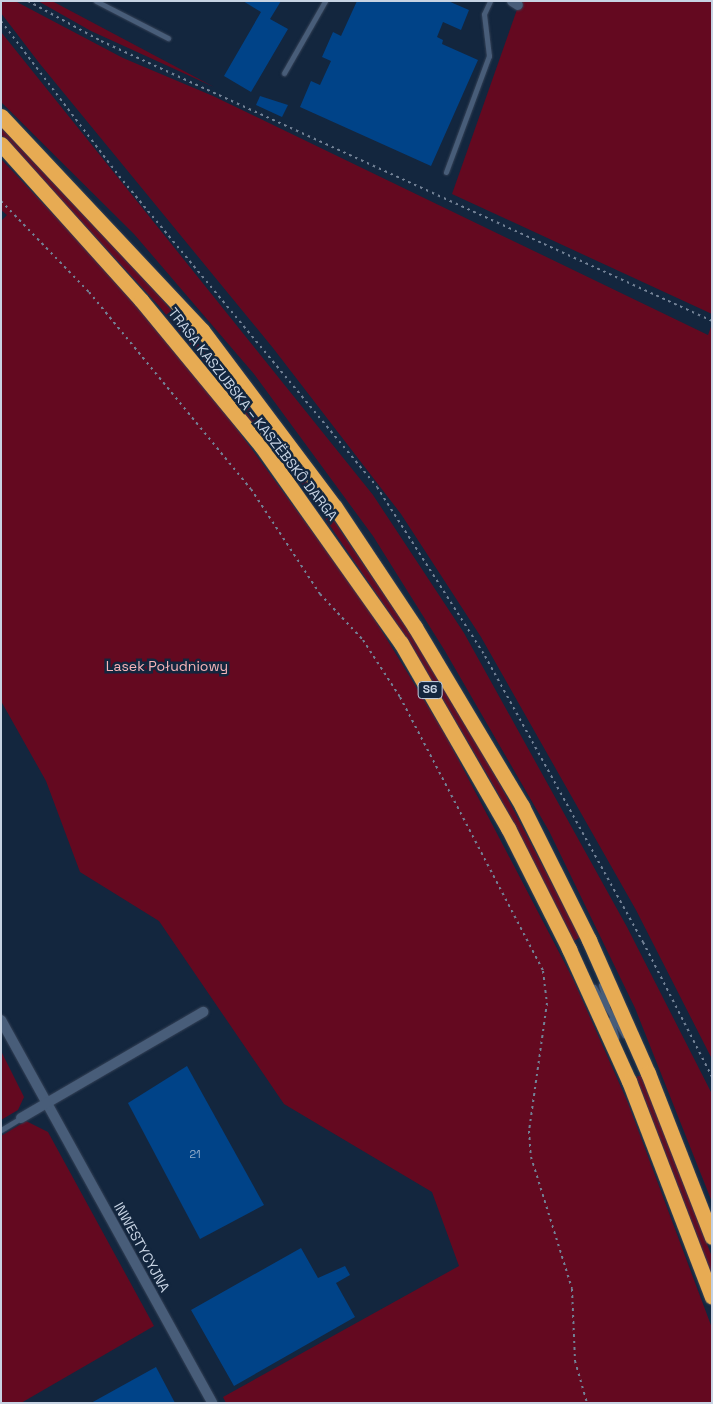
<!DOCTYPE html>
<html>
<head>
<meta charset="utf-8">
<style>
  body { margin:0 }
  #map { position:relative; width:713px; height:1404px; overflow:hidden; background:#13263e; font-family:"Space Grotesk",sans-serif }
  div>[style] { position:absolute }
  .green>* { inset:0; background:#640920 }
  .building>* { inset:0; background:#004388 }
  .path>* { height:2px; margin-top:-1px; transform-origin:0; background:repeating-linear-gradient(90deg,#728195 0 2.5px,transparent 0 6.5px) }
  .roads { filter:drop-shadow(0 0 1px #344156) drop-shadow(0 0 1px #344156) }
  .lane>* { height:5px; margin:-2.5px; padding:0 2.5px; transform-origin:2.5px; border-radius:2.5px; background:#485d79 }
  .street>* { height:10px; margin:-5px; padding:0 5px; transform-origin:5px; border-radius:5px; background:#485d79 }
  .highway>* { height:15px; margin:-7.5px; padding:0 7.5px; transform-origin:7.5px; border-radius:7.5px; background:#e7ab53 }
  span { translate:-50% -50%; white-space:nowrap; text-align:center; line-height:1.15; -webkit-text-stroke:5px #13263e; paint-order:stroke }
  .number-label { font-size:11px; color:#95afcc }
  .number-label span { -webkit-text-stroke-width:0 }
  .shield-label span { padding:1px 4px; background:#13263e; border:1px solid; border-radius:4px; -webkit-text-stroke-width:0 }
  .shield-label { font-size:12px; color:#c7d3e3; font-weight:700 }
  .street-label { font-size:14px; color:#c7d3e3 }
  .park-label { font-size:14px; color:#f7b5b9 }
  .frame { position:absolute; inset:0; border:2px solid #c7d3e3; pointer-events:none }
</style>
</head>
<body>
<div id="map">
  <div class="green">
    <i style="clip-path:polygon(1px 1px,15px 1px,123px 58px,213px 96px,708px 335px,712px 324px,712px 1059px,636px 910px,481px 637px,401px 514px,273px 348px,40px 64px,1px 13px)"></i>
    <i style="clip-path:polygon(38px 1px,52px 1px,214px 87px,91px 31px)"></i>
    <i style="clip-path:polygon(520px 1px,712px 1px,712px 314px,452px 194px)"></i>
    <i style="clip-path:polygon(1px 32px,373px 495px,464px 633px,627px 927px,712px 1094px,712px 1202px,635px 1008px,549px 831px,445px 651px,373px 536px,254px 374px,134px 234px,1px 102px)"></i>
    <i style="clip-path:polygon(1px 125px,162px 299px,298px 468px,424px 653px,500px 784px,580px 937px,574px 941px,496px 790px,409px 642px,301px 483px,159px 306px,1px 135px)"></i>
    <i style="clip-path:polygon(1px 159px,124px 289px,209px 391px,364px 602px,445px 734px,573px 979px,628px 1103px,712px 1328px,712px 1403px,226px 1403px,223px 1397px,459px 1266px,432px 1192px,284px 1104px,159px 921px,80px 872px,46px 781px,1px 701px,1px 221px,7px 215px,1px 210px)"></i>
    <i style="clip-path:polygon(1px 1051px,24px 1097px,18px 1110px,1px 1120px)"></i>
    <i style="clip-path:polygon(642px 1075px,712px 1257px,712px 1276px,636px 1077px)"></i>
    <i style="clip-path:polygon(26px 1121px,48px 1132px,154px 1326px,21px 1403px,1px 1403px,1px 1136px)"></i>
  </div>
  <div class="building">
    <i style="clip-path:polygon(243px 1px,281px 1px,270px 19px,288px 29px,251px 92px,224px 76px,261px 12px)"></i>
    <i style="clip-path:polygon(357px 1px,448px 1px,469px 10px,461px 30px,443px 22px,437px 37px,443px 40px,442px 44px,478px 60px,431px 166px,300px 107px,311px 81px,320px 85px,331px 61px,322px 57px,333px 32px,341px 36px)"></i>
    <i style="clip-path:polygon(260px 96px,288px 105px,282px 117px,256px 105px)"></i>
    <i style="clip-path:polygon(187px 1066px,264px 1205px,200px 1239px,128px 1103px)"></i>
    <i style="clip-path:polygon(301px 1248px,318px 1278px,345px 1266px,350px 1275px,336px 1283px,355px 1317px,234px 1386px,191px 1310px)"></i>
    <i style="clip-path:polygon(156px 1367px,175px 1403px,91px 1403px)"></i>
  </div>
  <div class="path">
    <i style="left:28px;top:1px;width:83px;rotate:28.7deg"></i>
    <i style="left:101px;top:41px;width:672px;rotate:24.62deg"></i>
    <i style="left:1px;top:21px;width:195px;rotate:52.7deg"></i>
    <i style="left:119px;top:176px;width:404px;rotate:50.3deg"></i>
    <i style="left:377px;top:487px;width:201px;rotate:57.4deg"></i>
    <i style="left:485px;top:656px;width:327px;rotate:61.1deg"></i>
    <i style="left:643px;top:942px;width:152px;rotate:62.9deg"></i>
    <i style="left:1px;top:201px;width:127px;rotate:46deg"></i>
    <i style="left:89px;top:292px;width:255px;rotate:50.6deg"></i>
    <i style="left:251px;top:489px;width:126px;rotate:56.7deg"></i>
    <i style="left:320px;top:594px;width:63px;rotate:46.9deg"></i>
    <i style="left:363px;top:640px;width:68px;rotate:57deg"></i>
    <i style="left:400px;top:697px;width:309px;rotate:62.4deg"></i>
    <i style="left:543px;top:971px;width:32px;rotate:83deg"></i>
    <i style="left:547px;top:1003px;width:129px;rotate:98deg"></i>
    <i style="left:529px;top:1131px;width:26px;rotate:86deg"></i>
    <i style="left:531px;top:1157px;width:138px;rotate:72.7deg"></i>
    <i style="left:572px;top:1289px;width:72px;rotate:87.6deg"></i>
    <i style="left:575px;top:1361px;width:44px;rotate:74.1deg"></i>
  </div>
  <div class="roads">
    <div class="lane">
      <i style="left:96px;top:1px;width:81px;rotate:27.2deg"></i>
      <i style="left:284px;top:73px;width:83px;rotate:-60.3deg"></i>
      <i style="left:446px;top:172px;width:124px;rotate:-69.7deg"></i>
      <i style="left:489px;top:56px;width:42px;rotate:-96.8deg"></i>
      <i style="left:484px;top:14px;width:14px;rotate:-65deg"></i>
      <i style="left:601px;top:985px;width:22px;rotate:74deg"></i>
      <i style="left:594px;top:987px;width:57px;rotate:58deg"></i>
      <i style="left:611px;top:1019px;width:19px;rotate:74deg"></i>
      <i style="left:1px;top:1130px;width:23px;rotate:-31deg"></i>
    </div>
    <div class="street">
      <i style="left:512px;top:1px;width:7px;rotate:34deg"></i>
      <i style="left:1px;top:1020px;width:437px;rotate:61.1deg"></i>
      <i style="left:21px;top:1118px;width:211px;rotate:-30.2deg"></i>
    </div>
    <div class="highway">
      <i style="left:1px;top:116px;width:294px;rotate:46.8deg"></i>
      <i style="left:202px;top:330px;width:221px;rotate:53.1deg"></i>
      <i style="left:335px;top:507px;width:144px;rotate:56.3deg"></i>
      <i style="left:415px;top:627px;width:209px;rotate:59.1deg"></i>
      <i style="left:522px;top:806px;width:150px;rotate:63.4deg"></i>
      <i style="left:589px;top:940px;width:145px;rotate:66.1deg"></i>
      <i style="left:648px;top:1073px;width:176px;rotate:68.7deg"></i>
      <i style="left:1px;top:144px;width:210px;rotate:48.1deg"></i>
      <i style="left:141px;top:300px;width:190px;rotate:50.5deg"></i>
      <i style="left:262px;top:447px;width:240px;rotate:54.7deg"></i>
      <i style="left:401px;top:643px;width:214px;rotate:60deg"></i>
      <i style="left:508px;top:828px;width:136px;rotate:63.2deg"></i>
      <i style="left:569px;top:949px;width:145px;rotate:65.6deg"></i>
      <i style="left:629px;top:1081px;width:231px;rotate:69deg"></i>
    </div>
  </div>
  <div class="number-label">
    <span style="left:195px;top:1154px">21</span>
  </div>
  <div class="shield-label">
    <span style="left:430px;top:690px">S6</span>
  </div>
  <div class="street-label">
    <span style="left:253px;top:414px;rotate:52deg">TRASA KASZUBSKA – KASZËBSKÔ DARGA</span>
    <span style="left:142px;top:1247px;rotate:61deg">INWESTYCYJNA</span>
  </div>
  <div class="park-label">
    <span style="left:167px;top:666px">Lasek Południowy</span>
  </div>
  <div class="frame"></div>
</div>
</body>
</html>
